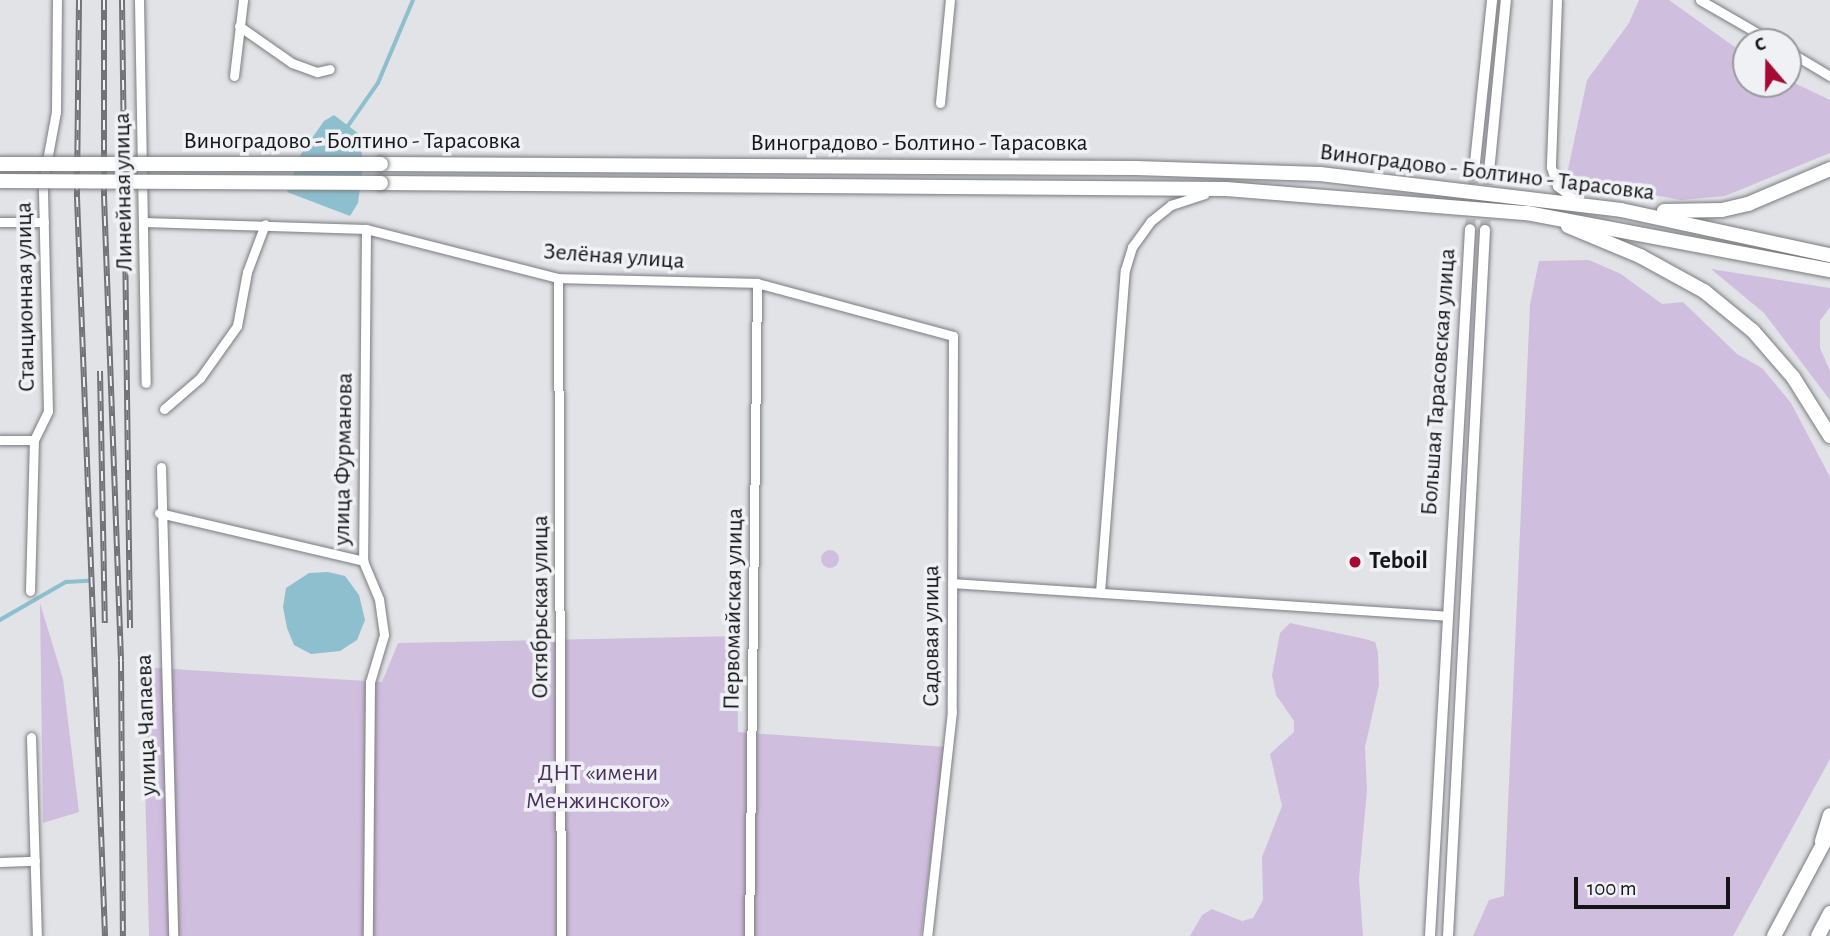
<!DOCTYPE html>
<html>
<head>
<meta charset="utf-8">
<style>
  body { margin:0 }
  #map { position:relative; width:1830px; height:936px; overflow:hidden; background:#e2e3e7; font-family:"Alegreya Sans",sans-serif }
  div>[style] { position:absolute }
  .green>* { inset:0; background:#d0bedf }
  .round { border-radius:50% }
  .water>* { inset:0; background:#8ebfcf }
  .stream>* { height:3.5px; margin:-1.75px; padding:0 1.75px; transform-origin:1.75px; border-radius:1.75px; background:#8ebfcf }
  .tertiary-tunnel>* { height:10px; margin-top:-5px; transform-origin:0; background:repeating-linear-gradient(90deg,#c3c4c8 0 10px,transparent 0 15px) }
  .roads { filter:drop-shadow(0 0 2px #7a7c7f) drop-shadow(0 0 2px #7a7c7f) }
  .minor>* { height:9px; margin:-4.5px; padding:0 4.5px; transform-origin:4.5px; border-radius:4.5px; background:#fff }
  .tertiary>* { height:10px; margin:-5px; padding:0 5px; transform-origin:5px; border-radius:5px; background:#fff }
  .primary>* { height:14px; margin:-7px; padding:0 7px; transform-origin:7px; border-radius:7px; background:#fff }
  .trunk>* { height:14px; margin:-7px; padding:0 7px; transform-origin:7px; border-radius:7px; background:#fff }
  .rail>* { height:6px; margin-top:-3px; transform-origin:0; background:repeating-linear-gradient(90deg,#eff1f4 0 10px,#727375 0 20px); box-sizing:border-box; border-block:2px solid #727375 }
  .bridges { filter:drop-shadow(0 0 2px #7a7c7f) drop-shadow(0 0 2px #7a7c7f) }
  .primary-bridge>* { height:14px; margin:-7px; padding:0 7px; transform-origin:7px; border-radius:7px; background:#fff }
  .dots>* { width:19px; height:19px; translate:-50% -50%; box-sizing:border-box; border:4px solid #eff1f4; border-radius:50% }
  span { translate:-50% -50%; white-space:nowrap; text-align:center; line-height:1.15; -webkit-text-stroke:7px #eff1f4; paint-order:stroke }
  .street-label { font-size:24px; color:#151517 }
  .poi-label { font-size:24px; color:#151517; font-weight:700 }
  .left { translate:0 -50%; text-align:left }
  .park-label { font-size:24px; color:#4b2f60 }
  .north { position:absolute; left:1732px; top:28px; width:70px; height:70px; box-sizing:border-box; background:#eff1f4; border:2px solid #98999c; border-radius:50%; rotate:340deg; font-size:19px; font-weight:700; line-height:28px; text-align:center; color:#151517 }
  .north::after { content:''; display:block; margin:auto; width:24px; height:32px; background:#a50934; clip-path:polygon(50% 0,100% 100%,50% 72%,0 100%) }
  .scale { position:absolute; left:1574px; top:877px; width:156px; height:32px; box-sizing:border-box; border:4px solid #151517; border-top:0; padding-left:9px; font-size:21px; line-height:24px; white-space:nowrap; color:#151517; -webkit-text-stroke:5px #eff1f4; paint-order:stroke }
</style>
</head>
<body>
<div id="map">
  <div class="green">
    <i style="clip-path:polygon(1639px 0,1669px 0,1746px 55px,1746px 84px,1788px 84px,1788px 80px,1830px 100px,1830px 153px,1725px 196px,1681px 200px,1566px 179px,1587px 80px,1629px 23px)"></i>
    <i style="clip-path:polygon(1589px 260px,1621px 274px,1662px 304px,1683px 302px,1737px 354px,1762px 368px,1791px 403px,1830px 477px,1830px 759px,1733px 936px,1473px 936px,1489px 900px,1504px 896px,1530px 304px,1539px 261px)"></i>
    <i style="clip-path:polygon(1711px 269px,1830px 288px,1830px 307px,1820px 321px,1820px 348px,1830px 371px,1830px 400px,1764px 313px)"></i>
    <i class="round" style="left:821px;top:550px;width:18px;height:18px"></i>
    <i style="clip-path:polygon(40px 603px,63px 679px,79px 812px,43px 823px)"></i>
    <i style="clip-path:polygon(1290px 623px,1365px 639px,1375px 642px,1378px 652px,1379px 685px,1365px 747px,1367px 790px,1359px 879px,1363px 936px,1190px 936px,1202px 915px,1212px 909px,1242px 921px,1253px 918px,1263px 900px,1262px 857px,1282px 806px,1270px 754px,1294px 732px,1294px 721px,1276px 695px,1272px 675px,1280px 633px)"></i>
    <i style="clip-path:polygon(737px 636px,738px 732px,945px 747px,921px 936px,149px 936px,142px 667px,382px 682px,398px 643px)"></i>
  </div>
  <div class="water">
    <i style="clip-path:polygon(334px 115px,359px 134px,363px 163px,358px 203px,350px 216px,287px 192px,301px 154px,324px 121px)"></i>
    <i style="clip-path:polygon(328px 572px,345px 576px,359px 595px,365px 620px,357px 640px,340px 651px,311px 654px,294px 645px,287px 628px,283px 607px,286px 588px,309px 573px)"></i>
  </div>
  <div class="stream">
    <i style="left:348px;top:126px;width:52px;rotate:-55.1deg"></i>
    <i style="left:378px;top:83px;width:90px;rotate:-67.1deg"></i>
    <i style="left:0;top:620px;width:76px;rotate:-29.9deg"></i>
    <i style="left:66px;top:582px;width:22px;rotate:-3deg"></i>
  </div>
  <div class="tertiary-tunnel">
    <i style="left:1470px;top:229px;width:57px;rotate:-86deg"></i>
    <i style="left:1485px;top:230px;width:58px;rotate:-86.1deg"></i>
  </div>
  <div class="roads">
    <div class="minor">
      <i style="left:139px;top:0;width:383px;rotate:89deg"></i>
      <i style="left:1557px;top:0;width:167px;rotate:92.1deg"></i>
      <i style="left:1551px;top:167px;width:20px;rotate:72deg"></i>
      <i style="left:1557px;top:186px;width:26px;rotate:37deg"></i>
      <i style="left:1700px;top:0;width:84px;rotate:29.9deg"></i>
      <i style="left:239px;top:26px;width:65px;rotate:34.9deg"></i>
      <i style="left:292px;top:63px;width:27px;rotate:20deg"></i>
      <i style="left:317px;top:72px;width:13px;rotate:-13deg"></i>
      <i style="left:1788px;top:51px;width:49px;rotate:30.8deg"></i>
      <i style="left:234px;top:76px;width:77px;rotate:-83.2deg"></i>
      <i style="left:940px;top:103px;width:103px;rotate:-84.5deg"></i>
      <i style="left:0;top:222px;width:44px"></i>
      <i style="left:144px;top:222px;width:222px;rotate:1.8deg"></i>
      <i style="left:366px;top:229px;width:198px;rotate:14.3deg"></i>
      <i style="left:558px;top:278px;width:199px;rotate:1.4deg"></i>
      <i style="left:757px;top:283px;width:203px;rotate:15.1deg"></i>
      <i style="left:953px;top:336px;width:375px;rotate:90.2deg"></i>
      <i style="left:952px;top:711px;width:226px;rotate:96.3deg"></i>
      <i style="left:366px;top:229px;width:332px;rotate:90.5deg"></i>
      <i style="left:363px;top:561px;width:41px;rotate:67.2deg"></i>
      <i style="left:379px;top:599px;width:36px;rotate:82deg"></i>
      <i style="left:384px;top:635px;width:49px;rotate:106.6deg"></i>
      <i style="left:370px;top:682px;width:254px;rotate:90.5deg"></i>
      <i style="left:558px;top:278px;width:658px;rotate:89.74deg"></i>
      <i style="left:164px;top:409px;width:48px;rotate:-40.7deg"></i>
      <i style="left:200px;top:378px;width:64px;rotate:-54.6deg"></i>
      <i style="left:237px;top:326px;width:55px;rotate:-79.5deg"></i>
      <i style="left:247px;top:272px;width:51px;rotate:-69.4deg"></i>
      <i style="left:0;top:440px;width:34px"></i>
      <i style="left:161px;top:467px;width:469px;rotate:88.5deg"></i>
      <i style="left:159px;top:513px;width:210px;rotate:13.2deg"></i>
      <i style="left:952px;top:583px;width:495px;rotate:3.8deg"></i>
      <i style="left:30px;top:591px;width:151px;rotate:-88.5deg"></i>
      <i style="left:34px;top:440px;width:32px;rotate:-64deg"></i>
      <i style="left:48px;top:411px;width:229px;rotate:-91.3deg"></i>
      <i style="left:43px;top:182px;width:71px;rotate:-79.5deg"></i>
      <i style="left:56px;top:112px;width:112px;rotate:-89.5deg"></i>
      <i style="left:1100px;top:592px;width:323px;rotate:-85.6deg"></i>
      <i style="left:1125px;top:270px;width:24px;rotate:-73deg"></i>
      <i style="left:1132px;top:247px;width:32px;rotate:-54deg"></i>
      <i style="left:1151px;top:221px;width:26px;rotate:-39deg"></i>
      <i style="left:1171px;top:205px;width:35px;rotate:-18deg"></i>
      <i style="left:31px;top:737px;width:199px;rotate:88.3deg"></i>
      <i style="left:0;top:862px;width:35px;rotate:-2deg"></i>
      <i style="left:749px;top:936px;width:653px;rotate:-89.3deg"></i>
    </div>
    <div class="tertiary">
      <i style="left:1474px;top:172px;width:173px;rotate:-84deg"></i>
      <i style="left:1489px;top:172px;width:173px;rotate:-84.4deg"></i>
      <i style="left:1430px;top:936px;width:708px;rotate:-86.76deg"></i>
      <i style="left:1448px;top:936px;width:707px;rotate:-87deg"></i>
    </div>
    <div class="primary">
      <i style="left:381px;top:164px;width:755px;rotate:0.3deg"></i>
      <i style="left:1136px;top:168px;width:184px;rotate:1.9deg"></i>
      <i style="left:1320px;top:174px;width:303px;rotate:6.8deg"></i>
      <i style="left:1621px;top:210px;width:214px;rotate:12.2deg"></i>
      <i style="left:381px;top:183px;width:845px;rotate:0.41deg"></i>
      <i style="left:1226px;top:189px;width:302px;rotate:4.6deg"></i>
      <i style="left:1527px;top:213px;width:308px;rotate:10.7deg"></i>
      <i style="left:1664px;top:211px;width:58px;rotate:-1deg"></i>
      <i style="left:1722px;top:210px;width:27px;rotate:-13deg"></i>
      <i style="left:1748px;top:204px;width:89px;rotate:-23.1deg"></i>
      <i style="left:1568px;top:226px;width:78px;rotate:22.6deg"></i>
      <i style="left:1640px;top:256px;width:73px;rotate:28.7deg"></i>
      <i style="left:1704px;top:291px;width:63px;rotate:39.2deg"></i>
      <i style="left:1753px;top:331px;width:61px;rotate:49deg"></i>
      <i style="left:1793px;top:377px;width:70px;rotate:57.9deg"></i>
      <i style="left:1822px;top:841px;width:27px;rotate:-73deg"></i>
    </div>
    <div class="trunk">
      <i style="left:1774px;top:936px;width:119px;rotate:-61.9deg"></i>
      <i style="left:1818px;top:936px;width:26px;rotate:-62deg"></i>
    </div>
  </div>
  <div class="rail">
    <i style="left:79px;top:0;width:197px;rotate:90.6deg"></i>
    <i style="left:77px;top:197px;width:740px;rotate:87.83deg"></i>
    <i style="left:104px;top:0;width:196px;rotate:90deg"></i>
    <i style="left:104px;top:196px;width:465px;rotate:87.9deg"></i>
    <i style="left:121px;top:661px;width:275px;rotate:89.6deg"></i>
    <i style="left:122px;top:0;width:628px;rotate:89.27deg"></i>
    <i style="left:100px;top:371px;width:252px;rotate:88.9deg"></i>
  </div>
  <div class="bridges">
    <div class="primary-bridge">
      <i style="left:0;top:164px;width:381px"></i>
      <i style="left:0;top:181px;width:381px;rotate:0.3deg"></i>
    </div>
  </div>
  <div class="dots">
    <i style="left:1355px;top:562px;background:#a50934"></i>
  </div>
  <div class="street-label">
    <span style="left:352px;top:142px">Виноградово - Болтино - Тарасовка</span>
    <span style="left:919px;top:144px">Виноградово - Болтино - Тарасовка</span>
    <span style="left:1487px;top:173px;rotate:7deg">Виноградово - Болтино - Тарасовка</span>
    <span style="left:124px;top:192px;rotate:-91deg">Линейная улица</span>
    <span style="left:614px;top:257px;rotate:4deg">Зелёная улица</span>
    <span style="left:26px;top:297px;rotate:-91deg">Станционная улица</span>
    <span style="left:1439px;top:382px;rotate:-86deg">Большая Тарасовская улица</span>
    <span style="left:344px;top:459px;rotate:-89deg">улица Фурманова</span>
    <span style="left:541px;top:607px;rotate:-90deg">Октябрьская улица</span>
    <span style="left:734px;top:609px;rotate:-89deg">Первомайская улица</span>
    <span style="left:932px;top:636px;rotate:-90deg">Садовая улица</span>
    <span style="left:147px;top:725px;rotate:-92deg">улица Чапаева</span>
  </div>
  <div class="poi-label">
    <span class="left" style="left:1369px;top:562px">Teboil</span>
  </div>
  <div class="park-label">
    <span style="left:598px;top:788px">ДНТ «имени<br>Менжинского»</span>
  </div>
  <div class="north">С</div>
  <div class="scale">100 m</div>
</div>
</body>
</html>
